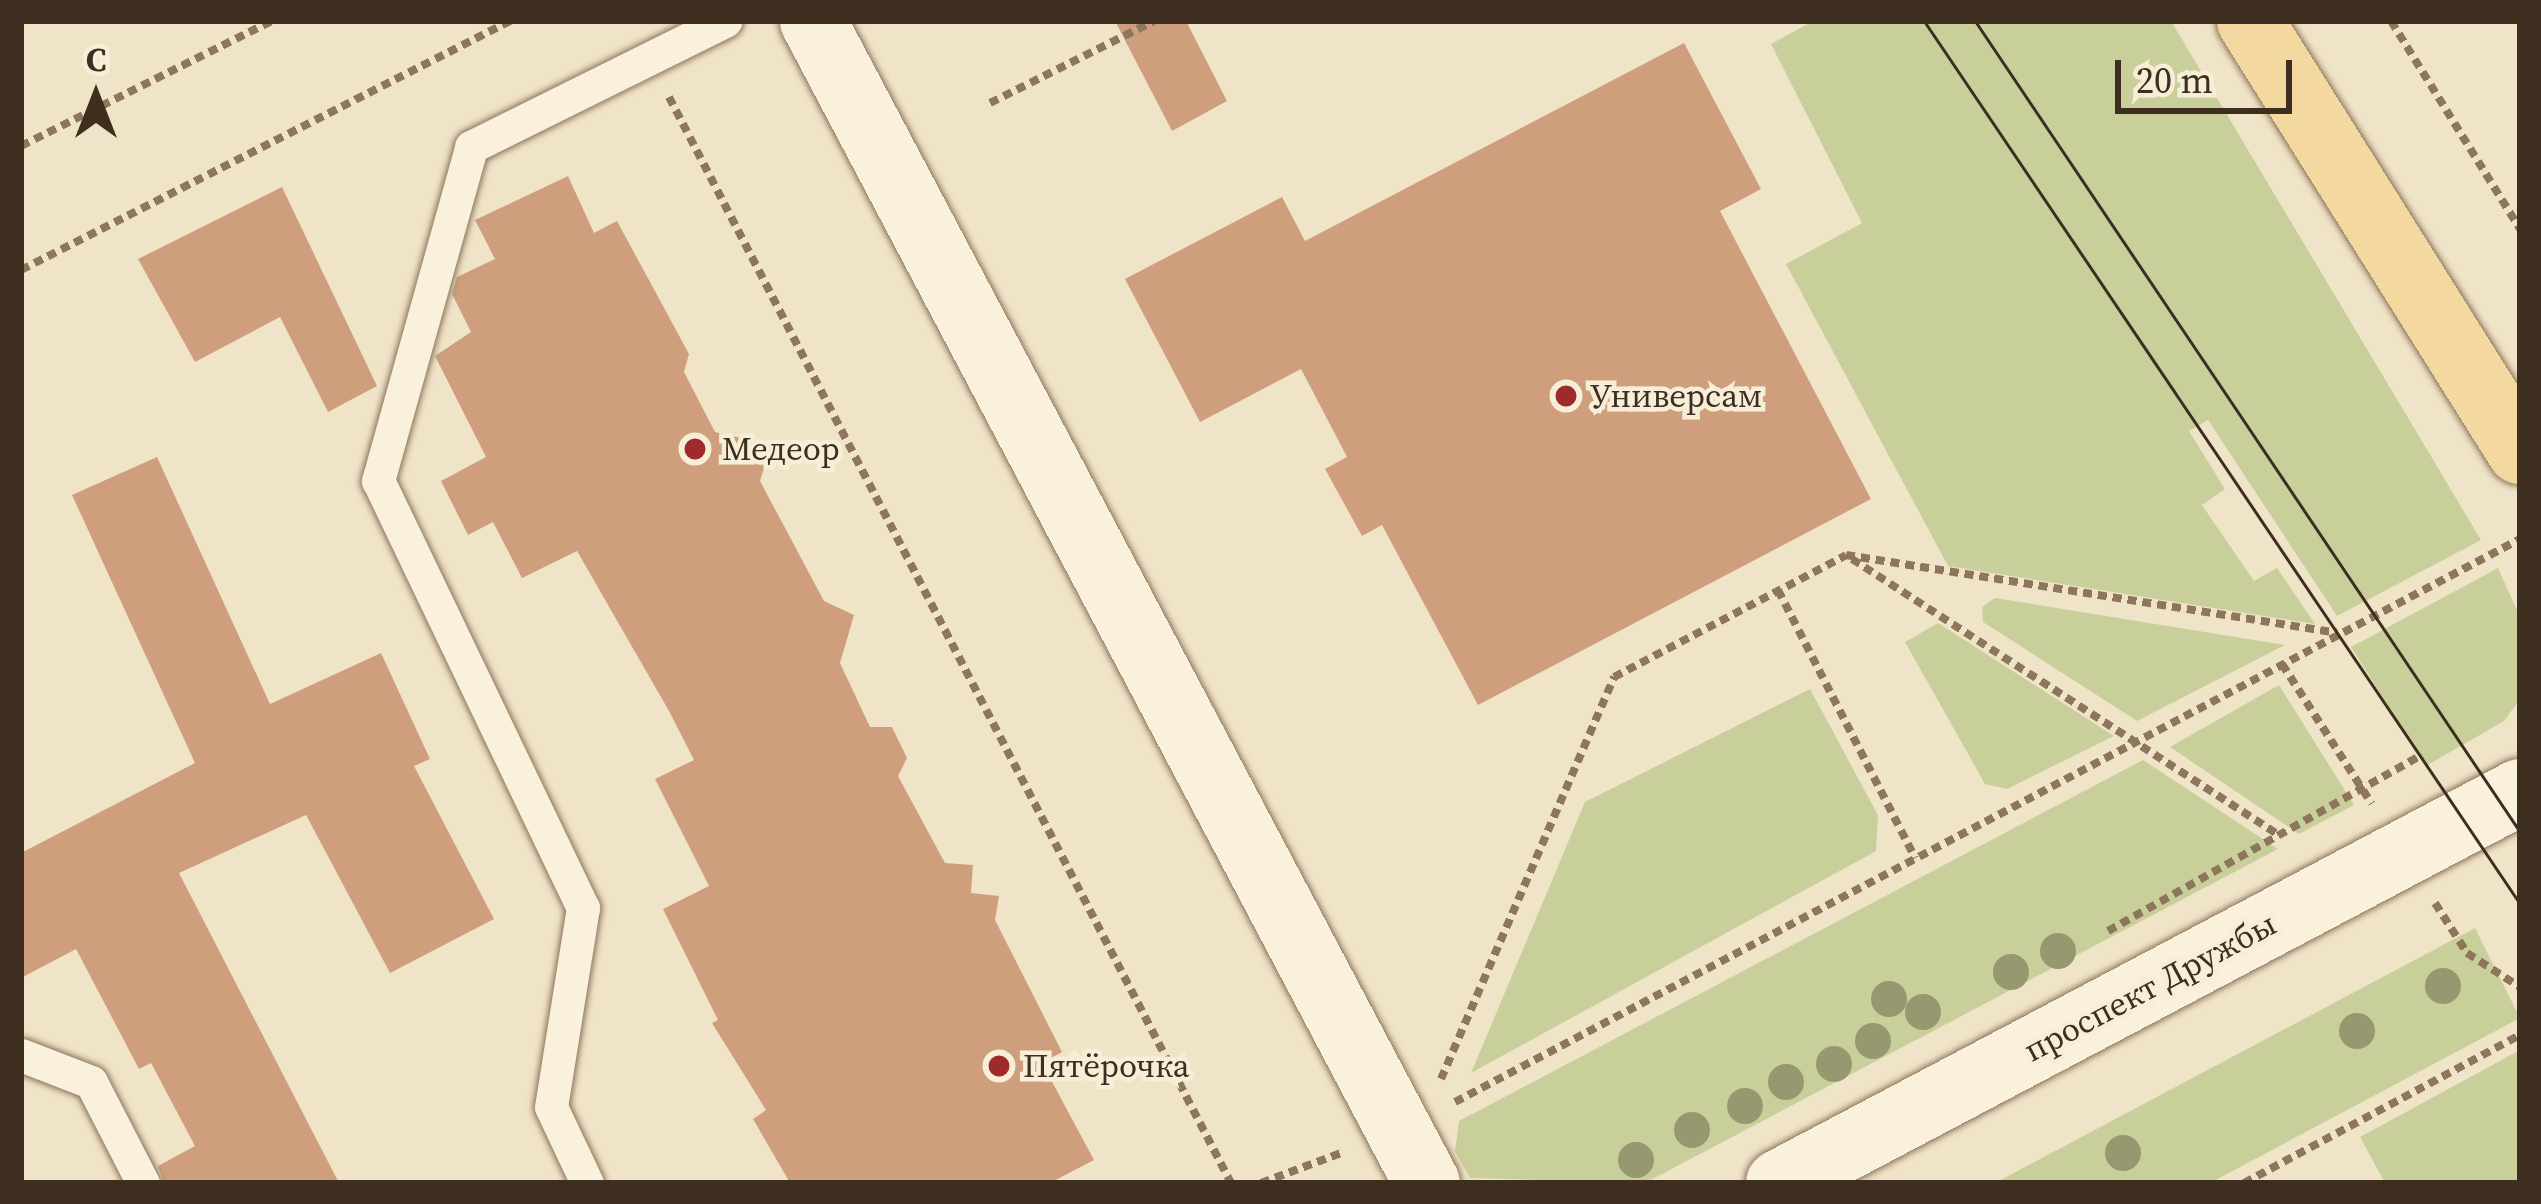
<!DOCTYPE html>
<html>
<head>
<meta charset="utf-8">
<style>
  body { margin:0 }
  #map { position:relative; width:2541px; height:1204px; overflow:hidden; background:#f0e4c8; font-family:"Source Serif 4",serif }
  div>[style] { position:absolute }
  .green>* { inset:0; background:#c9cf9b }
  .building>* { inset:0; background:#cf9f7d }
  .path>* { height:8px; margin-top:-4px; transform-origin:0; background:repeating-linear-gradient(90deg,#8d765c 0 9px,transparent 0 15px) }
  .roads { filter:drop-shadow(0 0 3px #8d765c) drop-shadow(0 0 3px #8d765c) }
  .lane>* { height:33px; margin:-16.5px; padding:0 16.5px; transform-origin:16.5px; border-radius:16.5px; background:#faf1dc }
  .street>* { height:66px; margin:-33px; padding:0 33px; transform-origin:33px; border-radius:33px; background:#faf1dc }
  .secondary>* { height:66px; margin:-33px; padding:0 33px; transform-origin:33px; border-radius:33px; background:#faf1dc }
  .primary>* { height:66px; margin:-33px; padding:0 33px; transform-origin:33px; border-radius:33px; background:#f3d9a0 }
  .tram>* { height:3px; margin:-1.5px; padding:0 1.5px; transform-origin:1.5px; border-radius:1.5px; background:#3d2e20 }
  .trees>* { width:36px; height:36px; margin:-18px; border-radius:50%; background:#96986f }
  .dots>* { width:33px; height:33px; translate:-50% -50%; box-sizing:border-box; border:6px solid #f7eed8; border-radius:50% }
  span { translate:-50% -50%; white-space:nowrap; text-align:center; line-height:1.15; -webkit-text-stroke:9px #f7eed8; paint-order:stroke }
  .poi-label { font-size:33px; color:#3d2e20 }
  .left { translate:0 -50%; text-align:left }
  .street-label { font-size:33px; color:#3d2e20 }
  .frame { position:absolute; inset:0; border:24px solid #3d2e20; pointer-events:none }
  .north { position:absolute; left:36px; top:36px; width:120px; height:120px; -webkit-text-stroke:9px #f7eed8; paint-order:stroke; rotate:0deg; font-size:33px; font-weight:700; line-height:48px; text-align:center; color:#3d2e20 }
  .north::after { content:''; display:block; margin:auto; width:42px; height:54px; background:#3d2e20; clip-path:polygon(50% 0,100% 100%,50% 72%,0 100%) }
  .scale { position:absolute; left:2115px; top:60px; width:177px; height:54px; box-sizing:border-box; border:6px solid #3d2e20; border-top:0; padding-left:15px; font-size:36px; line-height:42px; white-space:nowrap; color:#3d2e20; -webkit-text-stroke:9px #f7eed8; paint-order:stroke }
</style>
</head>
<body>
<div id="map">
  <div class="green">
    <i style="clip-path:polygon(1813px 21px,2171px 21px,2481px 540px,2337px 616px,2208px 420px,2189px 431px,2225px 489px,2202px 505px,2254px 581px,2277px 568px,2315px 624px,1948px 566px,1786px 264px,1862px 223px,1771px 44px)"></i>
    <i style="clip-path:polygon(2498px 568px,2520px 617px,2518px 702px,2504px 721px,2426px 766px,2351px 647px)"></i>
    <i style="clip-path:polygon(1995px 598px,2285px 645px,2137px 721px,1983px 622px,1982px 607px)"></i>
    <i style="clip-path:polygon(1938px 623px,2114px 736px,2007px 789px,1985px 784px,1905px 642px)"></i>
    <i style="clip-path:polygon(2279px 685px,2354px 805px,2299px 834px,2170px 747px)"></i>
    <i style="clip-path:polygon(1810px 689px,1878px 815px,1876px 851px,1471px 1073px,1585px 802px)"></i>
    <i style="clip-path:polygon(2143px 760px,2278px 849px,1645px 1183px,1470px 1178px,1455px 1151px,1459px 1121px)"></i>
    <i style="clip-path:polygon(2475px 928px,2520px 1018px,2210px 1183px,1995px 1183px)"></i>
    <i style="clip-path:polygon(2520px 1050px,2520px 1183px,2385px 1183px,2360px 1137px)"></i>
  </div>
  <div class="building">
    <i style="clip-path:polygon(1115px 21px,1186px 21px,1227px 101px,1172px 131px)"></i>
    <i style="clip-path:polygon(1684px 43px,1761px 189px,1720px 211px,1871px 499px,1478px 705px,1382px 525px,1362px 536px,1325px 469px,1347px 457px,1301px 369px,1200px 422px,1125px 279px,1282px 197px,1305px 241px)"></i>
    <i style="clip-path:polygon(568px 176px,594px 233px,617px 221px,689px 354px,684px 372px,715px 432px,771px 445px,760px 481px,824px 601px,854px 615px,840px 663px,870px 727px,892px 727px,907px 758px,898px 776px,945px 863px,973px 865px,971px 893px,999px 896px,995px 920px,1062px 1052px,1042px 1063px,1094px 1160px,1050px 1183px,790px 1183px,753px 1119px,766px 1110px,712px 1023px,718px 1020px,663px 909px,709px 886px,655px 779px,694px 760px,669px 711px,577px 551px,522px 578px,493px 522px,468px 535px,441px 481px,486px 457px,435px 356px,471px 332px,452px 294px,457px 277px,495px 259px,475px 220px)"></i>
    <i style="clip-path:polygon(282px 187px,377px 386px,328px 412px,280px 317px,195px 362px,138px 259px)"></i>
    <i style="clip-path:polygon(157px 457px,270px 704px,381px 653px,430px 759px,414px 766px,494px 919px,390px 973px,306px 815px,179px 873px,339px 1183px,164px 1183px,158px 1166px,195px 1146px,151px 1063px,139px 1069px,76px 949px,21px 978px,21px 853px,195px 763px,72px 495px)"></i>
  </div>
  <div class="path">
    <i style="left:2391px;top:21px;width:245px;rotate:58.2deg"></i>
    <i style="left:669px;top:97px;width:1223px;rotate:62.64deg"></i>
    <i style="left:990px;top:103px;width:183px;rotate:-26.6deg"></i>
    <i style="left:21px;top:146px;width:280px;rotate:-26.5deg"></i>
    <i style="left:21px;top:270px;width:549px;rotate:-26.99deg"></i>
    <i style="left:1852px;top:559px;width:508px;rotate:32.88deg"></i>
    <i style="left:1778px;top:590px;width:301px;rotate:62.9deg"></i>
    <i style="left:2282px;top:664px;width:166px;rotate:57.3deg"></i>
    <i style="left:2435px;top:903px;width:59px;rotate:57.4deg"></i>
    <i style="left:2467px;top:953px;width:63px;rotate:32.7deg"></i>
    <i style="left:2108px;top:931px;width:360px;rotate:-29.3deg"></i>
    <i style="left:1441px;top:1079px;width:438px;rotate:-66.7deg"></i>
    <i style="left:1614px;top:677px;width:262px;rotate:-27.7deg"></i>
    <i style="left:1846px;top:555px;width:497px;rotate:9deg"></i>
    <i style="left:1455px;top:1102px;width:1205px;rotate:-27.86deg"></i>
    <i style="left:1261px;top:1183px;width:89px;rotate:-20.5deg"></i>
    <i style="left:2244px;top:1183px;width:313px;rotate:-28.2deg"></i>
  </div>
  <div class="roads">
    <div class="lane">
      <i style="left:21px;top:1055px;width:75px;rotate:21.1deg"></i>
      <i style="left:91px;top:1082px;width:114px;rotate:62.8deg"></i>
      <i style="left:587px;top:1183px;width:84px;rotate:-115.3deg"></i>
      <i style="left:551px;top:1107px;width:202px;rotate:-80.9deg"></i>
      <i style="left:583px;top:908px;width:474px;rotate:-115.6deg"></i>
      <i style="left:378px;top:481px;width:347px;rotate:-74.4deg"></i>
      <i style="left:471px;top:147px;width:284px;rotate:-26.4deg"></i>
    </div>
    <div class="street">
      <i style="left:813px;top:21px;width:1314px;rotate:62.15deg"></i>
    </div>
    <div class="secondary">
      <i style="left:1779px;top:1183px;width:838px;rotate:-27.82deg"></i>
    </div>
    <div class="primary">
      <i style="left:2250px;top:21px;width:508px;rotate:57.88deg"></i>
    </div>
  </div>
  <div class="tram">
    <i style="left:1924px;top:21px;width:1065px;rotate:55.98deg"></i>
    <i style="left:1975px;top:21px;width:977px;rotate:56.1deg"></i>
  </div>
  <div class="trees">
    <i style="left:2058px;top:951px"></i>
    <i style="left:2011px;top:972px"></i>
    <i style="left:2443px;top:986px"></i>
    <i style="left:1889px;top:999px"></i>
    <i style="left:1923px;top:1012px"></i>
    <i style="left:2357px;top:1031px"></i>
    <i style="left:1873px;top:1041px"></i>
    <i style="left:1834px;top:1064px"></i>
    <i style="left:1786px;top:1082px"></i>
    <i style="left:1745px;top:1106px"></i>
    <i style="left:1692px;top:1130px"></i>
    <i style="left:2123px;top:1153px"></i>
    <i style="left:1636px;top:1160px"></i>
  </div>
  <div class="dots">
    <i style="left:1566px;top:396px;background:#9e2a2b"></i>
    <i style="left:695px;top:449px;background:#9e2a2b"></i>
    <i style="left:999px;top:1066px;background:#9e2a2b"></i>
  </div>
  <div class="poi-label">
    <span class="left" style="left:1590px;top:396px">Универсам</span>
    <span class="left" style="left:722px;top:449px">Медеор</span>
    <span class="left" style="left:1023px;top:1066px">Пятёрочка</span>
  </div>
  <div class="street-label">
    <span style="left:2150px;top:987px;rotate:-28deg">проспект Дружбы</span>
  </div>
  <div class="frame"></div>
  <div class="north">С</div>
  <div class="scale">20 m</div>
</div>
</body>
</html>
